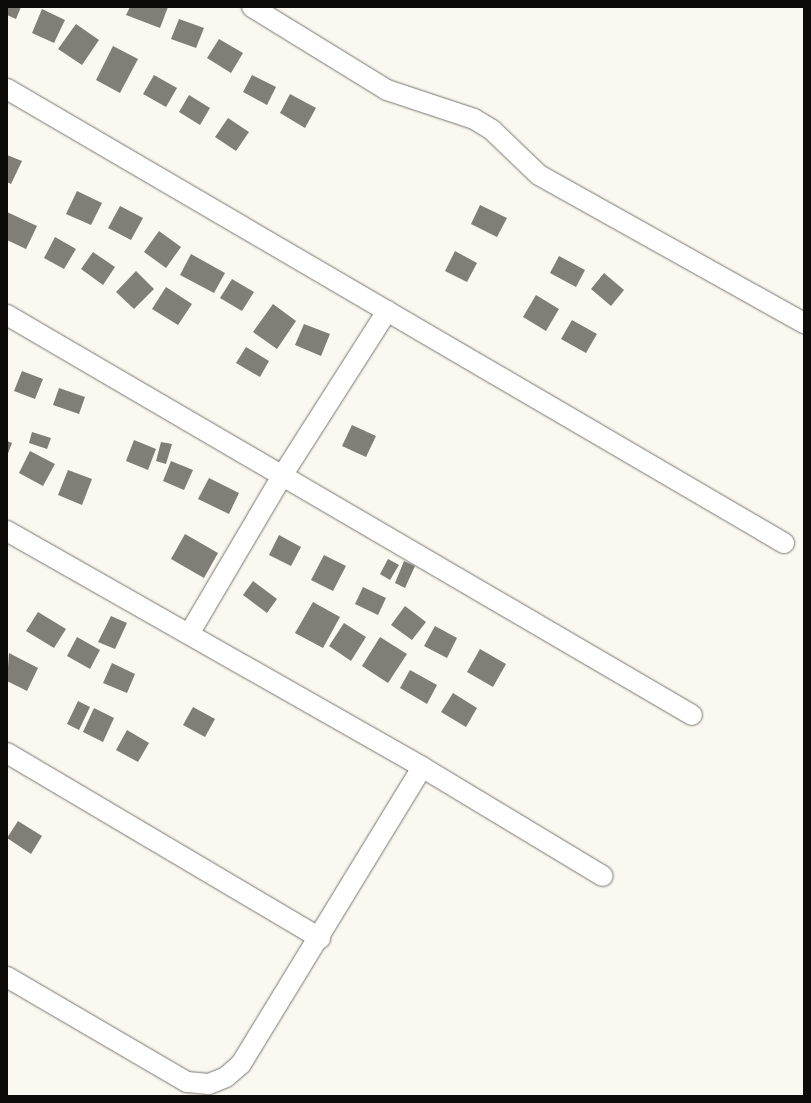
<!DOCTYPE html>
<html>
<head>
<meta charset="utf-8">
<style>
  body { margin:0 }
  #map { position:relative; width:811px; height:1103px; overflow:hidden; background:#fbf8f1; font-family:"Alegreya Sans",sans-serif }
  div>[style] { position:absolute }
  .building>* { inset:0; background:#817e77 }
  .roads { filter:drop-shadow(0 0 1px #797670) drop-shadow(0 0 1px #797670) }
  .minor>* { height:20px; margin:-10px; padding:0 10px; transform-origin:10px; border-radius:10px; background:#fff }
  span { translate:-50% -50%; white-space:nowrap; text-align:center; line-height:1.15; -webkit-text-stroke:3.5px #fff; paint-order:stroke }
  .frame { position:absolute; inset:0; border:8px solid #0c0b09; pointer-events:none }
</style>
</head>
<body>
<div id="map">
  <div class="building">
    <i style="clip-path:polygon(7px 7px,21px 7px,16px 19px,7px 15px)"></i>
    <i style="clip-path:polygon(130px 7px,168px 7px,160px 28px,126px 15px)"></i>
    <i style="clip-path:polygon(42px 9px,65px 20px,54px 43px,32px 33px)"></i>
    <i style="clip-path:polygon(179px 19px,204px 28px,196px 48px,171px 39px)"></i>
    <i style="clip-path:polygon(76px 24px,99px 40px,82px 65px,58px 49px)"></i>
    <i style="clip-path:polygon(219px 39px,243px 53px,231px 73px,207px 58px)"></i>
    <i style="clip-path:polygon(113px 46px,138px 59px,120px 93px,96px 80px)"></i>
    <i style="clip-path:polygon(154px 75px,177px 88px,166px 107px,143px 94px)"></i>
    <i style="clip-path:polygon(252px 75px,276px 87px,267px 105px,243px 92px)"></i>
    <i style="clip-path:polygon(290px 94px,316px 108px,305px 128px,280px 113px)"></i>
    <i style="clip-path:polygon(189px 95px,210px 108px,200px 125px,179px 112px)"></i>
    <i style="clip-path:polygon(228px 118px,249px 132px,236px 151px,215px 137px)"></i>
    <i style="clip-path:polygon(7px 155px,22px 161px,11px 184px,7px 182px)"></i>
    <i style="clip-path:polygon(77px 191px,102px 203px,91px 225px,66px 214px)"></i>
    <i style="clip-path:polygon(480px 205px,507px 218px,497px 237px,471px 224px)"></i>
    <i style="clip-path:polygon(120px 206px,143px 218px,131px 240px,108px 228px)"></i>
    <i style="clip-path:polygon(7px 212px,37px 226px,26px 249px,7px 240px)"></i>
    <i style="clip-path:polygon(159px 231px,181px 247px,166px 268px,144px 252px)"></i>
    <i style="clip-path:polygon(55px 237px,76px 249px,64px 269px,44px 258px)"></i>
    <i style="clip-path:polygon(455px 251px,477px 263px,467px 282px,445px 271px)"></i>
    <i style="clip-path:polygon(93px 252px,115px 267px,103px 285px,81px 269px)"></i>
    <i style="clip-path:polygon(191px 254px,225px 273px,214px 293px,180px 275px)"></i>
    <i style="clip-path:polygon(559px 256px,585px 270px,576px 287px,550px 273px)"></i>
    <i style="clip-path:polygon(136px 271px,154px 289px,134px 309px,116px 292px)"></i>
    <i style="clip-path:polygon(604px 273px,624px 290px,611px 306px,591px 289px)"></i>
    <i style="clip-path:polygon(232px 279px,254px 292px,242px 311px,220px 298px)"></i>
    <i style="clip-path:polygon(166px 287px,192px 304px,178px 325px,152px 309px)"></i>
    <i style="clip-path:polygon(536px 295px,559px 309px,546px 331px,523px 317px)"></i>
    <i style="clip-path:polygon(273px 304px,296px 321px,277px 349px,253px 332px)"></i>
    <i style="clip-path:polygon(572px 320px,597px 334px,586px 353px,561px 339px)"></i>
    <i style="clip-path:polygon(304px 324px,330px 334px,321px 356px,295px 345px)"></i>
    <i style="clip-path:polygon(246px 347px,269px 361px,260px 377px,236px 363px)"></i>
    <i style="clip-path:polygon(22px 371px,43px 379px,35px 399px,14px 391px)"></i>
    <i style="clip-path:polygon(59px 388px,85px 397px,79px 414px,53px 405px)"></i>
    <i style="clip-path:polygon(352px 425px,376px 436px,366px 457px,342px 446px)"></i>
    <i style="clip-path:polygon(32px 432px,51px 438px,47px 449px,29px 443px)"></i>
    <i style="clip-path:polygon(134px 440px,156px 449px,148px 470px,126px 461px)"></i>
    <i style="clip-path:polygon(7px 441px,12px 443px,7px 456px)"></i>
    <i style="clip-path:polygon(161px 442px,172px 444px,166px 464px,156px 461px)"></i>
    <i style="clip-path:polygon(30px 451px,55px 464px,43px 486px,19px 473px)"></i>
    <i style="clip-path:polygon(171px 461px,193px 470px,184px 490px,163px 481px)"></i>
    <i style="clip-path:polygon(68px 470px,92px 479px,82px 505px,58px 495px)"></i>
    <i style="clip-path:polygon(209px 478px,239px 493px,229px 514px,198px 499px)"></i>
    <i style="clip-path:polygon(185px 534px,218px 553px,204px 578px,171px 559px)"></i>
    <i style="clip-path:polygon(279px 535px,301px 547px,291px 566px,269px 555px)"></i>
    <i style="clip-path:polygon(324px 555px,346px 566px,333px 591px,311px 580px)"></i>
    <i style="clip-path:polygon(388px 559px,399px 565px,390px 580px,380px 574px)"></i>
    <i style="clip-path:polygon(404px 561px,415px 566px,405px 588px,395px 583px)"></i>
    <i style="clip-path:polygon(253px 581px,277px 599px,267px 613px,243px 595px)"></i>
    <i style="clip-path:polygon(363px 587px,386px 598px,378px 615px,355px 604px)"></i>
    <i style="clip-path:polygon(313px 602px,340px 617px,323px 648px,295px 633px)"></i>
    <i style="clip-path:polygon(405px 606px,426px 622px,412px 640px,391px 625px)"></i>
    <i style="clip-path:polygon(38px 612px,66px 629px,54px 648px,26px 631px)"></i>
    <i style="clip-path:polygon(111px 616px,127px 623px,115px 649px,98px 642px)"></i>
    <i style="clip-path:polygon(344px 623px,366px 637px,351px 661px,329px 646px)"></i>
    <i style="clip-path:polygon(435px 626px,457px 638px,447px 658px,424px 646px)"></i>
    <i style="clip-path:polygon(77px 637px,100px 650px,90px 669px,67px 656px)"></i>
    <i style="clip-path:polygon(380px 637px,407px 654px,388px 683px,362px 666px)"></i>
    <i style="clip-path:polygon(480px 649px,506px 664px,493px 687px,467px 672px)"></i>
    <i style="clip-path:polygon(9px 653px,38px 668px,27px 691px,7px 681px)"></i>
    <i style="clip-path:polygon(112px 663px,135px 674px,127px 693px,103px 683px)"></i>
    <i style="clip-path:polygon(410px 670px,437px 685px,427px 704px,400px 688px)"></i>
    <i style="clip-path:polygon(453px 693px,477px 708px,466px 727px,441px 712px)"></i>
    <i style="clip-path:polygon(78px 701px,90px 707px,79px 730px,67px 724px)"></i>
    <i style="clip-path:polygon(193px 707px,215px 719px,205px 737px,183px 725px)"></i>
    <i style="clip-path:polygon(94px 708px,114px 718px,103px 742px,83px 732px)"></i>
    <i style="clip-path:polygon(127px 730px,149px 743px,138px 762px,116px 750px)"></i>
    <i style="clip-path:polygon(18px 821px,42px 836px,31px 854px,7px 838px)"></i>
  </div>
  <div class="roads">
    <div class="minor">
      <i style="left:252px;top:7px;width:158px;rotate:31.6deg"></i>
      <i style="left:387px;top:90px;width:92px;rotate:18.4deg"></i>
      <i style="left:474px;top:119px;width:21px;rotate:31deg"></i>
      <i style="left:492px;top:130px;width:65px;rotate:43.8deg"></i>
      <i style="left:539px;top:175px;width:304px;rotate:29.2deg"></i>
      <i style="left:7px;top:89px;width:900px;rotate:30.3deg"></i>
      <i style="left:7px;top:315px;width:793px;rotate:30.28deg"></i>
      <i style="left:7px;top:531px;width:477px;rotate:29.6deg"></i>
      <i style="left:422px;top:767px;width:211px;rotate:31.1deg"></i>
      <i style="left:189px;top:634px;width:183px;rotate:-59.5deg"></i>
      <i style="left:282px;top:476px;width:196px;rotate:-57.5deg"></i>
      <i style="left:7px;top:753px;width:364px;rotate:30.6deg"></i>
      <i style="left:7px;top:977px;width:208px;rotate:30.3deg"></i>
      <i style="left:187px;top:1082px;width:22px;rotate:5deg"></i>
      <i style="left:209px;top:1084px;width:18px;rotate:-22deg"></i>
      <i style="left:226px;top:1077px;width:20px;rotate:-41deg"></i>
      <i style="left:241px;top:1064px;width:348px;rotate:-58.6deg"></i>
    </div>
  </div>
  <div class="frame"></div>
</div>
</body>
</html>
